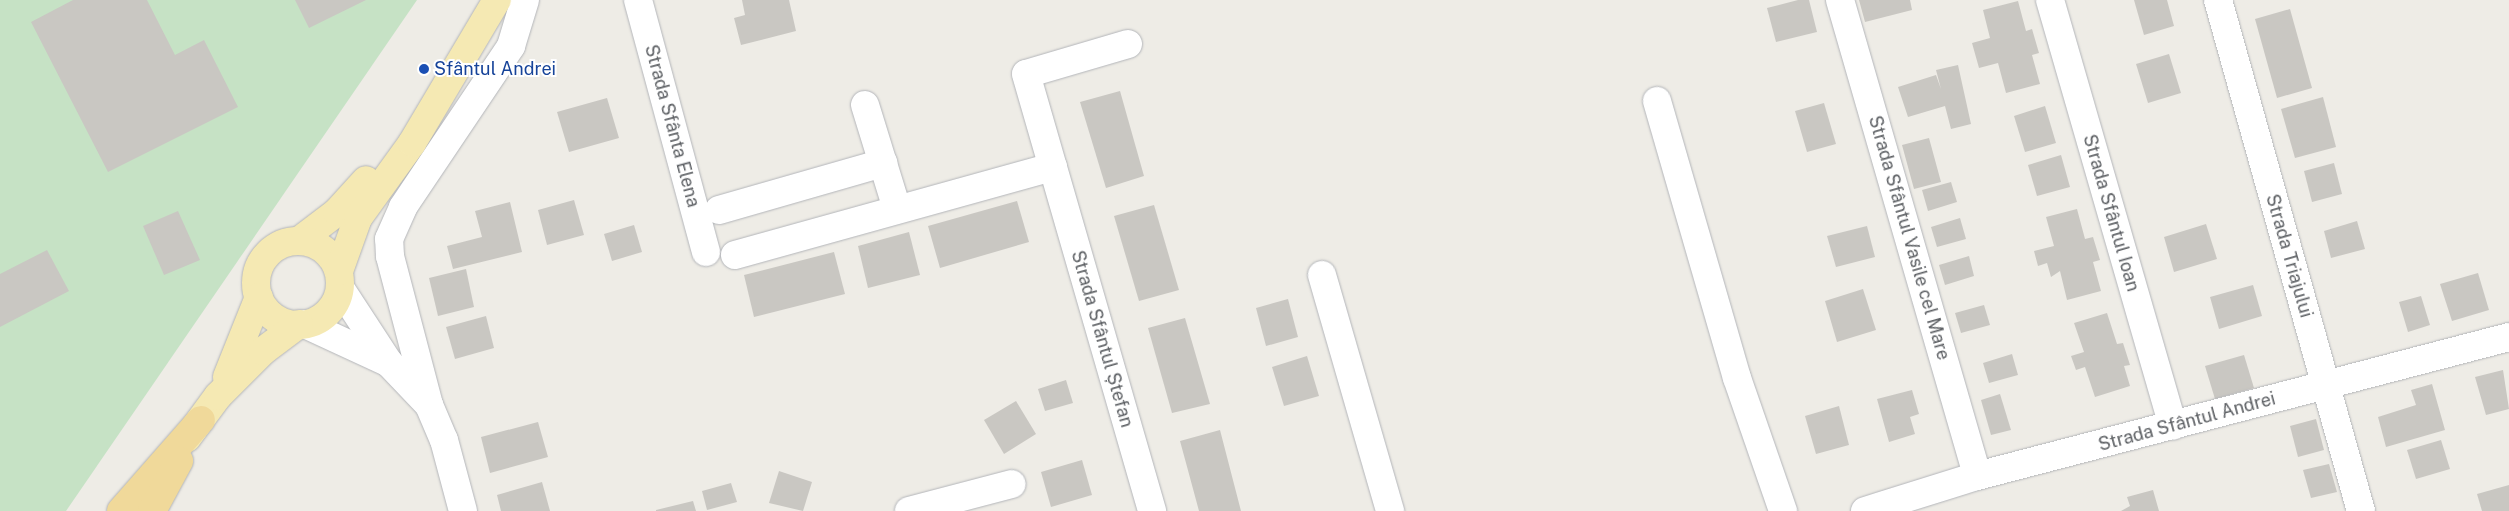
<!DOCTYPE html>
<html>
<head>
<meta charset="utf-8">
<style>
  body { margin:0 }
  #map { position:relative; width:2509px; height:511px; overflow:hidden; background:#eeece6; font-family:"Public Sans",sans-serif }
  div>[style] { position:absolute }
  .green>* { inset:0; background:#c6e2c5 }
  .building>* { inset:0; background:#c9c7c2 }
  .roads { filter:drop-shadow(0 0 1px #b3b5b9) drop-shadow(0 0 1px #b3b5b9) }
  .minor>* { height:28px; margin:-14px; padding:0 14px; transform-origin:14px; border-radius:14px; background:#fff }
  .major>* { height:28px; margin:-14px; padding:0 14px; transform-origin:14px; border-radius:14px; background:#f5e9b3 }
  .major>.ring { margin:-14px; padding:0; box-sizing:content-box; background:none; border:28px solid #f5e9b3; border-radius:50% }
  .highway>* { height:28px; margin:-14px; padding:0 14px; transform-origin:14px; border-radius:14px; background:#f0d99a }
  .dots>* { width:14px; height:14px; translate:-50% -50%; box-sizing:border-box; border:2px solid #fff; border-radius:50% }
  span { translate:-50% -50%; white-space:nowrap; text-align:center; line-height:1.15; -webkit-text-stroke:4px #fff; paint-order:stroke }
  .transit-label { font-size:18px; color:#164399 }
  .left { translate:0 -50%; text-align:left }
  .street-label { font-size:18px; color:#5d6064 }
</style>
</head>
<body>
<div id="map">
  <div class="green">
    <i style="clip-path:polygon(0 0,417px 0,66px 511px,0 511px)"></i>
  </div>
  <div class="building">
    <i style="clip-path:polygon(73px 0,147px 0,175px 55px,204px 40px,238px 107px,108px 172px,31px 22px)"></i>
    <i style="clip-path:polygon(295px 0,366px 0,309px 28px)"></i>
    <i style="clip-path:polygon(742px 0,789px 0,796px 31px,741px 45px,734px 18px,745px 15px)"></i>
    <i style="clip-path:polygon(1798px 0,1809px 0,1817px 32px,1776px 42px,1767px 8px)"></i>
    <i style="clip-path:polygon(1859px 0,1910px 0,1912px 10px,1865px 22px)"></i>
    <i style="clip-path:polygon(2134px 0,2167px 0,2174px 26px,2144px 35px)"></i>
    <i style="clip-path:polygon(2018px 1px,2026px 31px,2032px 29px,2039px 53px,2032px 55px,2040px 84px,2006px 93px,1998px 63px,1979px 68px,1972px 43px,1990px 38px,1983px 10px)"></i>
    <i style="clip-path:polygon(2290px 9px,2312px 88px,2277px 98px,2255px 19px)"></i>
    <i style="clip-path:polygon(2169px 54px,2181px 93px,2148px 103px,2136px 64px)"></i>
    <i style="clip-path:polygon(1958px 65px,1971px 124px,1951px 129px,1945px 106px,1908px 117px,1898px 87px,1936px 75px,1941px 89px,1936px 70px)"></i>
    <i style="clip-path:polygon(1120px 91px,1144px 176px,1106px 188px,1080px 102px)"></i>
    <i style="clip-path:polygon(2323px 97px,2336px 147px,2295px 158px,2281px 109px)"></i>
    <i style="clip-path:polygon(607px 98px,619px 138px,569px 152px,557px 112px)"></i>
    <i style="clip-path:polygon(1824px 103px,1836px 144px,1807px 152px,1795px 111px)"></i>
    <i style="clip-path:polygon(2045px 106px,2056px 143px,2025px 152px,2014px 116px)"></i>
    <i style="clip-path:polygon(1929px 138px,1941px 182px,1914px 189px,1902px 145px)"></i>
    <i style="clip-path:polygon(2061px 155px,2070px 187px,2037px 196px,2028px 165px)"></i>
    <i style="clip-path:polygon(2334px 163px,2342px 194px,2312px 202px,2304px 171px)"></i>
    <i style="clip-path:polygon(1951px 182px,1957px 202px,1928px 211px,1922px 190px)"></i>
    <i style="clip-path:polygon(574px 200px,584px 235px,547px 245px,538px 210px)"></i>
    <i style="clip-path:polygon(1017px 201px,1029px 242px,940px 268px,928px 226px)"></i>
    <i style="clip-path:polygon(510px 202px,522px 252px,453px 269px,447px 246px,482px 237px,475px 211px)"></i>
    <i style="clip-path:polygon(1154px 205px,1179px 290px,1139px 301px,1114px 216px)"></i>
    <i style="clip-path:polygon(2077px 209px,2085px 239px,2093px 237px,2100px 260px,2093px 262px,2101px 291px,2067px 300px,2060px 271px,2051px 277px,2047px 263px,2038px 266px,2034px 251px,2054px 246px,2046px 217px)"></i>
    <i style="clip-path:polygon(178px 211px,200px 260px,164px 275px,143px 226px)"></i>
    <i style="clip-path:polygon(1960px 218px,1966px 239px,1937px 247px,1931px 227px)"></i>
    <i style="clip-path:polygon(2357px 221px,2365px 249px,2331px 258px,2324px 231px)"></i>
    <i style="clip-path:polygon(2206px 224px,2217px 259px,2174px 272px,2164px 237px)"></i>
    <i style="clip-path:polygon(634px 225px,642px 252px,612px 261px,604px 234px)"></i>
    <i style="clip-path:polygon(1867px 226px,1875px 257px,1836px 267px,1827px 236px)"></i>
    <i style="clip-path:polygon(909px 232px,920px 275px,868px 288px,858px 246px)"></i>
    <i style="clip-path:polygon(47px 250px,69px 291px,0 327px,0 274px)"></i>
    <i style="clip-path:polygon(834px 252px,845px 294px,754px 317px,744px 275px)"></i>
    <i style="clip-path:polygon(1969px 256px,1974px 276px,1945px 285px,1939px 265px)"></i>
    <i style="clip-path:polygon(466px 269px,474px 307px,438px 316px,429px 278px)"></i>
    <i style="clip-path:polygon(2478px 273px,2489px 310px,2452px 321px,2440px 284px)"></i>
    <i style="clip-path:polygon(2253px 285px,2262px 316px,2219px 329px,2210px 297px)"></i>
    <i style="clip-path:polygon(1863px 289px,1876px 330px,1837px 342px,1825px 301px)"></i>
    <i style="clip-path:polygon(2421px 296px,2430px 325px,2408px 332px,2399px 302px)"></i>
    <i style="clip-path:polygon(1288px 299px,1298px 337px,1266px 346px,1256px 308px)"></i>
    <i style="clip-path:polygon(1984px 305px,1990px 325px,1961px 333px,1955px 313px)"></i>
    <i style="clip-path:polygon(2107px 313px,2117px 344px,2123px 343px,2130px 365px,2124px 366px,2130px 386px,2095px 397px,2085px 367px,2076px 370px,2071px 356px,2084px 352px,2074px 323px)"></i>
    <i style="clip-path:polygon(486px 316px,494px 348px,455px 359px,446px 327px)"></i>
    <i style="clip-path:polygon(1185px 318px,1210px 404px,1172px 413px,1148px 328px)"></i>
    <i style="clip-path:polygon(2012px 354px,2018px 375px,1989px 383px,1983px 363px)"></i>
    <i style="clip-path:polygon(2244px 355px,2254px 388px,2215px 399px,2205px 366px)"></i>
    <i style="clip-path:polygon(1307px 356px,1319px 396px,1284px 406px,1272px 367px)"></i>
    <i style="clip-path:polygon(2503px 370px,2509px 409px,2486px 415px,2475px 377px)"></i>
    <i style="clip-path:polygon(1066px 380px,1073px 403px,1045px 411px,1038px 389px)"></i>
    <i style="clip-path:polygon(2432px 384px,2445px 430px,2386px 447px,2378px 417px,2416px 405px,2411px 390px)"></i>
    <i style="clip-path:polygon(1912px 390px,1919px 414px,1910px 417px,1915px 434px,1889px 442px,1877px 399px)"></i>
    <i style="clip-path:polygon(2000px 394px,2011px 430px,1991px 435px,1981px 400px)"></i>
    <i style="clip-path:polygon(1016px 401px,1036px 434px,1004px 454px,984px 420px)"></i>
    <i style="clip-path:polygon(1839px 406px,1849px 445px,1816px 454px,1805px 416px)"></i>
    <i style="clip-path:polygon(2316px 419px,2324px 450px,2298px 457px,2290px 426px)"></i>
    <i style="clip-path:polygon(538px 422px,548px 457px,490px 473px,481px 437px)"></i>
    <i style="clip-path:polygon(1220px 430px,1241px 511px,1199px 511px,1186px 463px,1180px 441px)"></i>
    <i style="clip-path:polygon(2441px 440px,2450px 469px,2416px 479px,2407px 450px)"></i>
    <i style="clip-path:polygon(1082px 460px,1092px 495px,1051px 507px,1041px 472px)"></i>
    <i style="clip-path:polygon(2329px 464px,2337px 492px,2311px 498px,2303px 470px)"></i>
    <i style="clip-path:polygon(779px 471px,812px 482px,803px 511px,769px 503px)"></i>
    <i style="clip-path:polygon(542px 482px,550px 511px,501px 511px,497px 495px)"></i>
    <i style="clip-path:polygon(731px 483px,737px 502px,707px 510px,702px 491px)"></i>
    <i style="clip-path:polygon(2509px 485px,2509px 511px,2482px 511px,2477px 494px)"></i>
    <i style="clip-path:polygon(2153px 490px,2159px 511px,2121px 511px,2130px 506px,2127px 497px)"></i>
    <i style="clip-path:polygon(693px 501px,696px 511px,656px 511px,656px 510px)"></i>
  </div>
  <div class="roads">
    <div class="minor">
      <i style="left:638px;top:0;width:261px;rotate:74.9deg"></i>
      <i style="left:1840px;top:0;width:495px;rotate:73.9deg"></i>
      <i style="left:2050px;top:0;width:443px;rotate:73.9deg"></i>
      <i style="left:2218px;top:0;width:531px;rotate:74.37deg"></i>
      <i style="left:1128px;top:44px;width:106px;rotate:163.6deg"></i>
      <i style="left:1026px;top:74px;width:455px;rotate:73.9deg"></i>
      <i style="left:1657px;top:101px;width:288px;rotate:73.9deg"></i>
      <i style="left:1737px;top:378px;width:141px;rotate:70.9deg"></i>
      <i style="left:865px;top:105px;width:109px;rotate:72.9deg"></i>
      <i style="left:719px;top:210px;width:171px;rotate:-16deg"></i>
      <i style="left:735px;top:255px;width:330px;rotate:-15.5deg"></i>
      <i style="left:1322px;top:275px;width:246px;rotate:73.9deg"></i>
      <i style="left:340px;top:288px;width:90px;rotate:56.8deg"></i>
      <i style="left:389px;top:363px;width:58px;rotate:46.4deg"></i>
      <i style="left:429px;top:405px;width:38px;rotate:67deg"></i>
      <i style="left:444px;top:440px;width:73px;rotate:75deg"></i>
      <i style="left:305px;top:324px;width:93px;rotate:24.9deg"></i>
      <i style="left:429px;top:405px;width:154px;rotate:-104.7deg"></i>
      <i style="left:390px;top:256px;width:17px;rotate:-93deg"></i>
      <i style="left:389px;top:239px;width:35px;rotate:-66deg"></i>
      <i style="left:403px;top:207px;width:194px;rotate:-56.1deg"></i>
      <i style="left:511px;top:46px;width:48px;rotate:-73.1deg"></i>
      <i style="left:909px;top:511px;width:106px;rotate:-14.7deg"></i>
      <i style="left:1865px;top:511px;width:117px;rotate:-17.4deg"></i>
      <i style="left:1977px;top:476px;width:550px;rotate:-14.64deg"></i>
    </div>
    <div class="major">
      <i style="left:299px;top:241px;width:48px;rotate:-37.3deg"></i>
      <i style="left:337px;top:212px;width:43px;rotate:-47.8deg"></i>
      <i class="ring" style="left:256px;top:241px;width:56px;height:56px"></i>
      <i style="left:339px;top:271px;width:56px;rotate:-70.3deg"></i>
      <i style="left:358px;top:218px;width:92px;rotate:-54.2deg"></i>
      <i style="left:412px;top:143px;width:166px;rotate:-59.3deg"></i>
      <i style="left:227px;top:377px;width:86px;rotate:-68.2deg"></i>
      <i style="left:187px;top:438px;width:52px;rotate:-53.6deg"></i>
      <i style="left:218px;top:396px;width:64px;rotate:-45deg"></i>
      <i style="left:263px;top:351px;width:45px;rotate:-36.9deg"></i>
    </div>
    <div class="highway">
      <i style="left:121px;top:511px;width:121px;rotate:-48.7deg"></i>
      <i style="left:152px;top:511px;width:57px;rotate:-61.6deg"></i>
    </div>
  </div>
  <div class="dots">
    <i style="left:424px;top:69px;background:#1a4fb4"></i>
  </div>
  <div class="transit-label">
    <span class="left" style="left:434px;top:69px">Sfântul Andrei</span>
  </div>
  <div class="street-label">
    <span style="left:672px;top:126px;rotate:75deg">Strada Sfânta Elena</span>
    <span style="left:2111px;top:213px;rotate:74deg">Strada Sfântul Ioan</span>
    <span style="left:1909px;top:238px;rotate:74deg">Strada Sfântul Vasile cel Mare</span>
    <span style="left:2289px;top:256px;rotate:74deg">Strada Triajului</span>
    <span style="left:1102px;top:339px;rotate:74deg">Strada Sfântul Ștefan</span>
    <span style="left:2187px;top:422px;rotate:-15deg">Strada Sfântul Andrei</span>
  </div>
</div>
</body>
</html>
